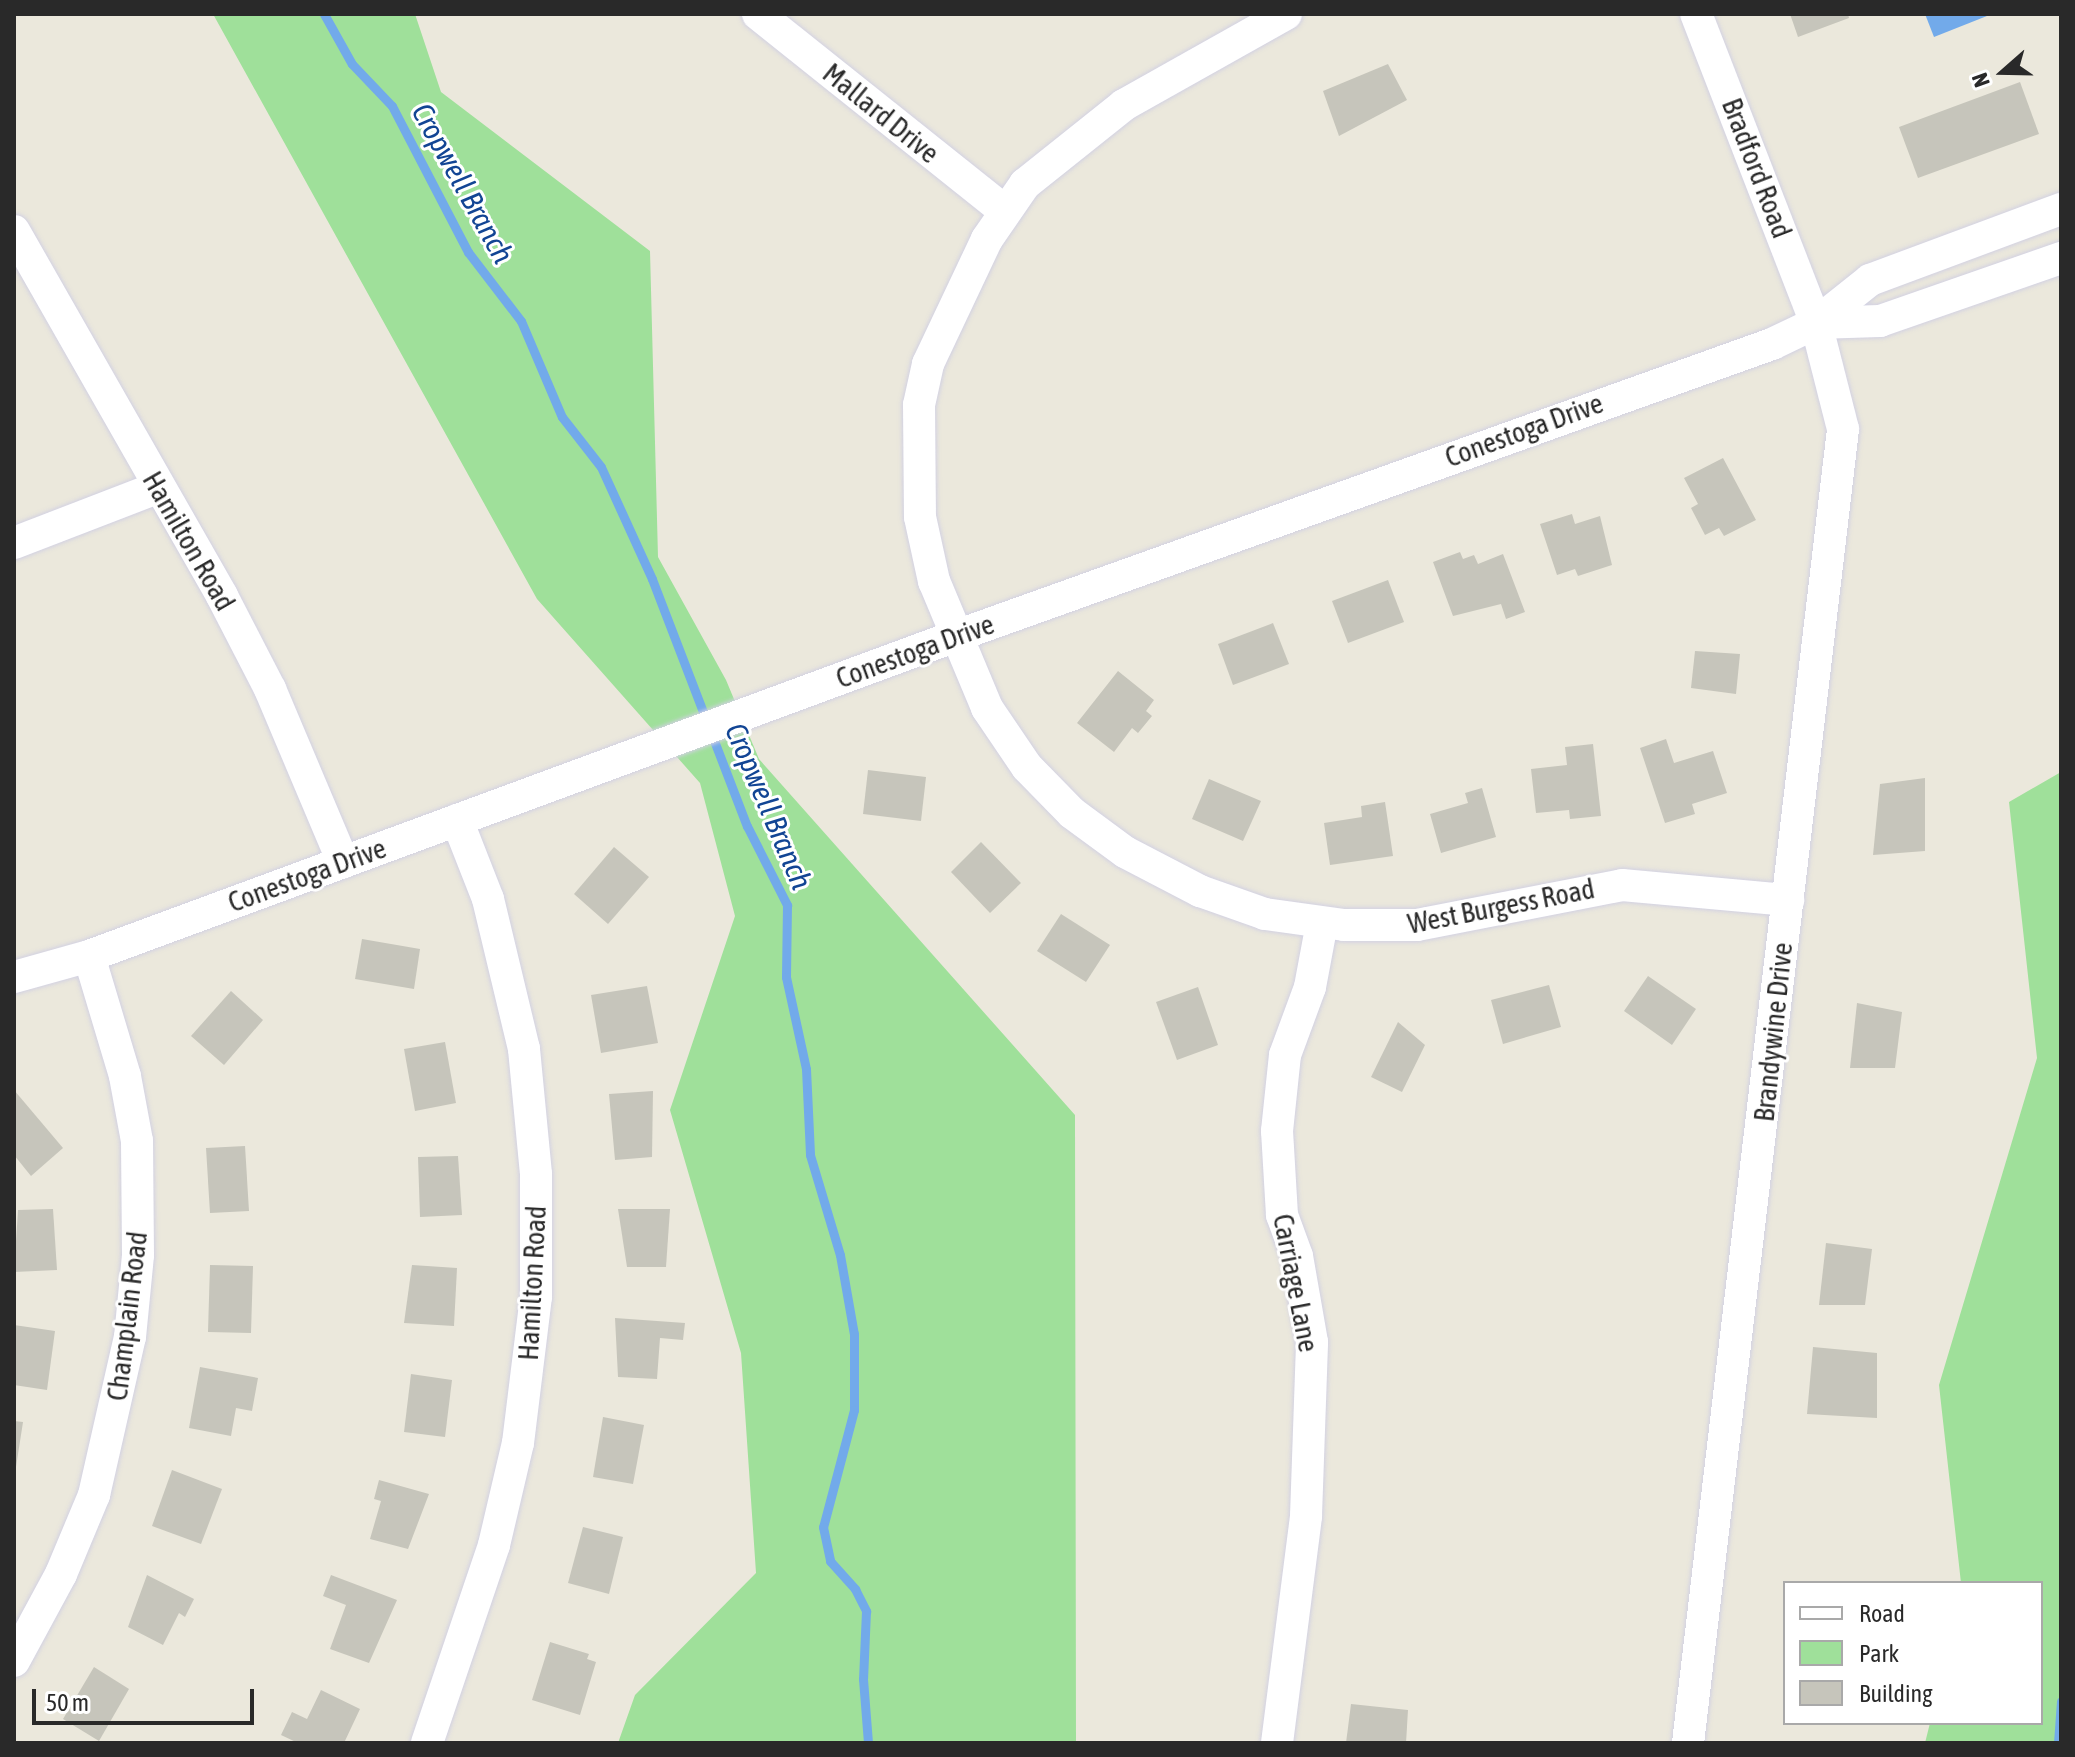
<!DOCTYPE html>
<html>
<head>
<meta charset="utf-8">
<style>
  body { margin:0 }
  #map { position:relative; width:2075px; height:1757px; overflow:hidden; background:#ebe8dc; font-family:"Asap Condensed",sans-serif }
  div>[style] { position:absolute }
  .green>* { inset:0; background:#9fe09a }
  .water>* { inset:0; background:#72aaea }
  .stream>* { height:9px; margin:-4.5px; padding:0 4.5px; transform-origin:4.5px; border-radius:4.5px; background:#72aaea }
  .building>* { inset:0; background:#c6c5bb }
  .roads { filter:drop-shadow(0 0 2px #d2d1e2) drop-shadow(0 0 2px #d2d1e2) }
  .minor>* { height:32px; margin:-16px; padding:0 16px; transform-origin:16px; border-radius:16px; background:#fff }
  span { translate:-50% -50%; white-space:nowrap; text-align:center; line-height:1.15; -webkit-text-stroke:6px #fff; paint-order:stroke }
  .street-label { font-size:28px; color:#292929 }
  .water-label { font-size:30px; color:#124594; font-style:italic }
  .frame { position:absolute; inset:0; border:16px solid #292929; pointer-events:none }
  .legend { position:absolute; left:1783px; top:1581px; width:260px; height:144px; box-sizing:border-box; background:#fff; border:2px solid #a9a9a9; margin:0; padding:10px 14px; list-style:none; font-size:24px; color:#292929 }
  .legend li { display:flex; align-items:center; gap:16px; height:40px }
  .legend b { width:40px; border:2px solid #a9a9a9 }
  .north { position:absolute; left:1963px; top:32px; width:80px; height:80px; -webkit-text-stroke:6px #fff; paint-order:stroke; rotate:250deg; font-size:22px; font-weight:700; line-height:32px; text-align:center; color:#292929 }
  .north::after { content:''; display:block; margin:auto; width:28px; height:36px; background:#292929; clip-path:polygon(50% 0,100% 100%,50% 72%,0 100%) }
  .scale { position:absolute; left:32px; top:1689px; width:222px; height:36px; box-sizing:border-box; border:4px solid #292929; border-top:0; padding-left:10px; font-size:24px; line-height:28px; white-space:nowrap; color:#292929; -webkit-text-stroke:6px #fff; paint-order:stroke }
</style>
</head>
<body>
<div id="map">
  <div class="green">
    <i style="clip-path:polygon(213px 14px,415px 14px,441px 92px,650px 251px,658px 557px,726px 680px,759px 759px,1075px 1115px,1076px 1743px,618px 1743px,635px 1695px,756px 1573px,741px 1353px,670px 1110px,735px 916px,700px 783px,537px 599px)"></i>
    <i style="clip-path:polygon(2061px 772px,2061px 1743px,1925px 1743px,1930px 1723px,2041px 1723px,2041px 1583px,1961px 1583px,1939px 1385px,2037px 1058px,2009px 802px)"></i>
  </div>
  <div class="water">
    <i style="clip-path:polygon(1925px 14px,1992px 14px,1934px 37px)"></i>
  </div>
  <div class="stream">
    <i style="left:324px;top:14px;width:57px;rotate:60.8deg"></i>
    <i style="left:352px;top:64px;width:58px;rotate:46.4deg"></i>
    <i style="left:392px;top:106px;width:165px;rotate:62.5deg"></i>
    <i style="left:468px;top:252px;width:87px;rotate:52.5deg"></i>
    <i style="left:521px;top:321px;width:104px;rotate:66.9deg"></i>
    <i style="left:562px;top:417px;width:63px;rotate:52deg"></i>
    <i style="left:601px;top:467px;width:123px;rotate:65.5deg"></i>
    <i style="left:652px;top:579px;width:265px;rotate:69deg"></i>
    <i style="left:747px;top:826px;width:89px;rotate:63.1deg"></i>
    <i style="left:787px;top:905px;width:72px;rotate:90.8deg"></i>
    <i style="left:786px;top:977px;width:94px;rotate:77.7deg"></i>
    <i style="left:806px;top:1069px;width:86px;rotate:87.3deg"></i>
    <i style="left:810px;top:1155px;width:104px;rotate:73.3deg"></i>
    <i style="left:840px;top:1255px;width:80px;rotate:80deg"></i>
    <i style="left:854px;top:1334px;width:76px;rotate:90deg"></i>
    <i style="left:854px;top:1410px;width:121px;rotate:104.8deg"></i>
    <i style="left:823px;top:1527px;width:35px;rotate:78deg"></i>
    <i style="left:830px;top:1561px;width:38px;rotate:48deg"></i>
    <i style="left:855px;top:1589px;width:25px;rotate:63deg"></i>
    <i style="left:866px;top:1611px;width:68px;rotate:92.5deg"></i>
    <i style="left:863px;top:1679px;width:64px;rotate:85.5deg"></i>
    <i style="left:2058px;top:1743px;width:42px;rotate:-85.9deg"></i>
  </div>
  <div class="building">
    <i style="clip-path:polygon(1790px 14px,1848px 14px,1849px 18px,1798px 37px)"></i>
    <i style="clip-path:polygon(1388px 64px,1407px 100px,1339px 136px,1323px 91px)"></i>
    <i style="clip-path:polygon(2020px 82px,2039px 134px,1918px 178px,1899px 127px)"></i>
    <i style="clip-path:polygon(1723px 458px,1756px 520px,1724px 536px,1719px 528px,1705px 535px,1691px 508px,1698px 504px,1684px 478px)"></i>
    <i style="clip-path:polygon(1572px 514px,1575px 524px,1600px 516px,1612px 565px,1578px 576px,1575px 569px,1557px 575px,1540px 524px)"></i>
    <i style="clip-path:polygon(1460px 552px,1463px 559px,1474px 555px,1478px 564px,1503px 554px,1525px 612px,1506px 619px,1501px 604px,1453px 616px,1433px 562px)"></i>
    <i style="clip-path:polygon(1388px 580px,1404px 622px,1348px 643px,1332px 601px)"></i>
    <i style="clip-path:polygon(1273px 623px,1289px 664px,1233px 685px,1218px 644px)"></i>
    <i style="clip-path:polygon(1695px 651px,1740px 654px,1736px 694px,1691px 688px)"></i>
    <i style="clip-path:polygon(1118px 671px,1154px 700px,1146px 711px,1152px 716px,1138px 733px,1132px 728px,1114px 752px,1077px 723px)"></i>
    <i style="clip-path:polygon(1666px 739px,1674px 763px,1713px 751px,1727px 793px,1692px 804px,1695px 814px,1665px 823px,1640px 748px)"></i>
    <i style="clip-path:polygon(1593px 744px,1601px 816px,1570px 819px,1569px 810px,1536px 813px,1531px 769px,1567px 765px,1565px 747px)"></i>
    <i style="clip-path:polygon(868px 770px,926px 777px,921px 821px,863px 814px)"></i>
    <i style="clip-path:polygon(1925px 778px,1925px 851px,1873px 855px,1880px 784px)"></i>
    <i style="clip-path:polygon(1209px 779px,1261px 801px,1243px 841px,1192px 819px)"></i>
    <i style="clip-path:polygon(1482px 788px,1496px 837px,1441px 853px,1430px 814px,1468px 803px,1465px 793px)"></i>
    <i style="clip-path:polygon(1385px 802px,1393px 856px,1330px 865px,1324px 823px,1362px 817px,1361px 806px)"></i>
    <i style="clip-path:polygon(981px 842px,1021px 883px,990px 913px,951px 872px)"></i>
    <i style="clip-path:polygon(614px 847px,649px 877px,608px 924px,574px 894px)"></i>
    <i style="clip-path:polygon(1061px 914px,1110px 945px,1086px 982px,1037px 951px)"></i>
    <i style="clip-path:polygon(362px 939px,420px 949px,414px 989px,355px 979px)"></i>
    <i style="clip-path:polygon(1648px 976px,1696px 1009px,1672px 1045px,1624px 1011px)"></i>
    <i style="clip-path:polygon(1549px 985px,1561px 1027px,1503px 1044px,1491px 1000px)"></i>
    <i style="clip-path:polygon(647px 986px,658px 1043px,601px 1053px,591px 995px)"></i>
    <i style="clip-path:polygon(1198px 987px,1218px 1045px,1177px 1060px,1156px 1002px)"></i>
    <i style="clip-path:polygon(231px 991px,263px 1020px,224px 1065px,191px 1036px)"></i>
    <i style="clip-path:polygon(1857px 1003px,1902px 1012px,1895px 1068px,1850px 1068px)"></i>
    <i style="clip-path:polygon(1398px 1022px,1425px 1045px,1402px 1092px,1371px 1077px)"></i>
    <i style="clip-path:polygon(445px 1042px,456px 1103px,415px 1111px,404px 1049px)"></i>
    <i style="clip-path:polygon(14px 1090px,63px 1148px,31px 1176px,14px 1155px)"></i>
    <i style="clip-path:polygon(653px 1091px,652px 1157px,615px 1160px,609px 1094px)"></i>
    <i style="clip-path:polygon(245px 1146px,249px 1211px,210px 1213px,206px 1148px)"></i>
    <i style="clip-path:polygon(458px 1156px,462px 1215px,420px 1217px,418px 1157px)"></i>
    <i style="clip-path:polygon(53px 1209px,57px 1270px,14px 1272px,18px 1210px)"></i>
    <i style="clip-path:polygon(618px 1209px,670px 1209px,666px 1267px,627px 1267px)"></i>
    <i style="clip-path:polygon(1826px 1243px,1872px 1249px,1865px 1305px,1819px 1305px)"></i>
    <i style="clip-path:polygon(210px 1265px,253px 1266px,251px 1333px,208px 1332px)"></i>
    <i style="clip-path:polygon(412px 1265px,457px 1268px,454px 1326px,404px 1323px)"></i>
    <i style="clip-path:polygon(615px 1318px,685px 1323px,683px 1340px,660px 1338px,657px 1379px,618px 1377px)"></i>
    <i style="clip-path:polygon(14px 1325px,55px 1331px,47px 1390px,14px 1385px)"></i>
    <i style="clip-path:polygon(1813px 1347px,1877px 1353px,1877px 1418px,1807px 1414px)"></i>
    <i style="clip-path:polygon(200px 1367px,258px 1378px,252px 1411px,236px 1408px,231px 1436px,189px 1428px)"></i>
    <i style="clip-path:polygon(411px 1374px,452px 1380px,445px 1437px,404px 1432px)"></i>
    <i style="clip-path:polygon(603px 1417px,644px 1425px,633px 1484px,593px 1477px)"></i>
    <i style="clip-path:polygon(14px 1421px,23px 1422px,16px 1467px,14px 1467px)"></i>
    <i style="clip-path:polygon(172px 1470px,222px 1489px,201px 1544px,152px 1526px)"></i>
    <i style="clip-path:polygon(379px 1480px,429px 1494px,408px 1549px,370px 1539px,381px 1501px,374px 1499px)"></i>
    <i style="clip-path:polygon(583px 1527px,623px 1537px,609px 1594px,568px 1583px)"></i>
    <i style="clip-path:polygon(147px 1575px,194px 1599px,185px 1617px,179px 1613px,163px 1645px,128px 1627px)"></i>
    <i style="clip-path:polygon(331px 1575px,397px 1600px,369px 1663px,330px 1649px,346px 1605px,323px 1596px)"></i>
    <i style="clip-path:polygon(550px 1642px,589px 1654px,587px 1659px,596px 1662px,580px 1715px,532px 1700px)"></i>
    <i style="clip-path:polygon(94px 1667px,129px 1689px,99px 1741px,63px 1719px)"></i>
    <i style="clip-path:polygon(321px 1690px,360px 1709px,344px 1743px,298px 1743px,281px 1735px,292px 1712px,307px 1719px)"></i>
    <i style="clip-path:polygon(1351px 1704px,1408px 1710px,1406px 1743px,1346px 1743px)"></i>
  </div>
  <div class="roads">
    <div class="minor">
      <i style="left:758px;top:14px;width:316px;rotate:38.6deg"></i>
      <i style="left:1286px;top:14px;width:186px;rotate:150.7deg"></i>
      <i style="left:1124px;top:105px;width:127px;rotate:141.4deg"></i>
      <i style="left:1025px;top:184px;width:67px;rotate:124.6deg"></i>
      <i style="left:987px;top:239px;width:138px;rotate:115.3deg"></i>
      <i style="left:928px;top:364px;width:42px;rotate:102.4deg"></i>
      <i style="left:919px;top:405px;width:112px;rotate:89.5deg"></i>
      <i style="left:920px;top:517px;width:66px;rotate:77.7deg"></i>
      <i style="left:934px;top:581px;width:138px;rotate:67.3deg"></i>
      <i style="left:987px;top:708px;width:71px;rotate:55.9deg"></i>
      <i style="left:1027px;top:767px;width:64px;rotate:45.6deg"></i>
      <i style="left:1072px;top:813px;width:66px;rotate:36.3deg"></i>
      <i style="left:1125px;top:852px;width:85px;rotate:27.5deg"></i>
      <i style="left:1200px;top:891px;width:69px;rotate:19.5deg"></i>
      <i style="left:1265px;top:914px;width:80px;rotate:7.9deg"></i>
      <i style="left:1344px;top:925px;width:73px"></i>
      <i style="left:1417px;top:925px;width:209px;rotate:-11deg"></i>
      <i style="left:1622px;top:885px;width:167px;rotate:5.2deg"></i>
      <i style="left:14px;top:231px;width:420px;rotate:60.3deg"></i>
      <i style="left:222px;top:596px;width:105px;rotate:62.7deg"></i>
      <i style="left:270px;top:689px;width:188px;rotate:67.1deg"></i>
      <i style="left:1816px;top:323px;width:64px;rotate:-1.8deg"></i>
      <i style="left:1880px;top:321px;width:192px;rotate:-19.2deg"></i>
      <i style="left:14px;top:543px;width:155px;rotate:-21.1deg"></i>
      <i style="left:14px;top:977px;width:78px;rotate:-15.6deg"></i>
      <i style="left:89px;top:956px;width:924px;rotate:-20.26deg"></i>
      <i style="left:956px;top:636px;width:867px;rotate:-19.69deg"></i>
      <i style="left:1772px;top:344px;width:49px;rotate:-25.5deg"></i>
      <i style="left:1816px;top:323px;width:69px;rotate:-38.5deg"></i>
      <i style="left:1870px;top:280px;width:204px;rotate:-20.4deg"></i>
      <i style="left:14px;top:1661px;width:99px;rotate:-61.6deg"></i>
      <i style="left:61px;top:1574px;width:86px;rotate:-67.3deg"></i>
      <i style="left:94px;top:1495px;width:162px;rotate:-77.2deg"></i>
      <i style="left:130px;top:1337px;width:82px;rotate:-84.4deg"></i>
      <i style="left:138px;top:1255px;width:114px;rotate:-90.5deg"></i>
      <i style="left:137px;top:1141px;width:66px;rotate:-100.5deg"></i>
      <i style="left:125px;top:1076px;width:125px;rotate:-106.7deg"></i>
      <i style="left:427px;top:1743px;width:209px;rotate:-71.3deg"></i>
      <i style="left:494px;top:1545px;width:105px;rotate:-76.8deg"></i>
      <i style="left:518px;top:1443px;width:147px;rotate:-83deg"></i>
      <i style="left:536px;top:1297px;width:123px;rotate:-90deg"></i>
      <i style="left:536px;top:1174px;width:126px;rotate:-95.5deg"></i>
      <i style="left:524px;top:1049px;width:154px;rotate:-103.5deg"></i>
      <i style="left:488px;top:899px;width:85px;rotate:-111.4deg"></i>
      <i style="left:1277px;top:1743px;width:229px;rotate:-82.7deg"></i>
      <i style="left:1306px;top:1516px;width:174px;rotate:-88deg"></i>
      <i style="left:1312px;top:1342px;width:87px;rotate:-99.9deg"></i>
      <i style="left:1297px;top:1256px;width:44px;rotate:-110.1deg"></i>
      <i style="left:1282px;top:1215px;width:84px;rotate:-93.4deg"></i>
      <i style="left:1277px;top:1131px;width:76px;rotate:-84deg"></i>
      <i style="left:1285px;top:1055px;width:72px;rotate:-69.8deg"></i>
      <i style="left:1310px;top:987px;width:65px;rotate:-79.4deg"></i>
      <i style="left:1688px;top:1743px;width:1323px;rotate:-83.27deg"></i>
      <i style="left:1843px;top:429px;width:109px;rotate:-104.3deg"></i>
      <i style="left:1816px;top:323px;width:331px;rotate:-111.2deg"></i>
    </div>
  </div>
  <div class="street-label">
    <span style="left:881px;top:113px;rotate:39deg">Mallard Drive</span>
    <span style="left:1757px;top:168px;rotate:69deg">Bradford Road</span>
    <span style="left:1524px;top:430px;rotate:-20deg">Conestoga Drive</span>
    <span style="left:189px;top:541px;rotate:60deg">Hamilton Road</span>
    <span style="left:915px;top:651px;rotate:-20deg">Conestoga Drive</span>
    <span style="left:307px;top:875px;rotate:-20deg">Conestoga Drive</span>
    <span style="left:1501px;top:906px;rotate:-11deg">West Burgess Road</span>
    <span style="left:1773px;top:1032px;rotate:-84deg">Brandywine Drive</span>
    <span style="left:532px;top:1283px;rotate:-87deg">Hamilton Road</span>
    <span style="left:1296px;top:1283px;rotate:79deg">Carriage Lane</span>
    <span style="left:127px;top:1316px;rotate:-83deg">Champlain Road</span>
  </div>
  <div class="water-label">
    <span style="left:463px;top:183px;rotate:61deg">Cropwell Branch</span>
    <span style="left:769px;top:806px;rotate:67deg">Cropwell Branch</span>
  </div>
  <div class="frame"></div>
  <ul class="legend">
  <li><b style="height:10px;background:#fff"></b>Road</li>
  <li><b style="height:22px;background:#9fe09a"></b>Park</li>
  <li><b style="height:22px;background:#c6c5bb"></b>Building</li>
  </ul>
  <div class="north">N</div>
  <div class="scale">50 m</div>
</div>
</body>
</html>
